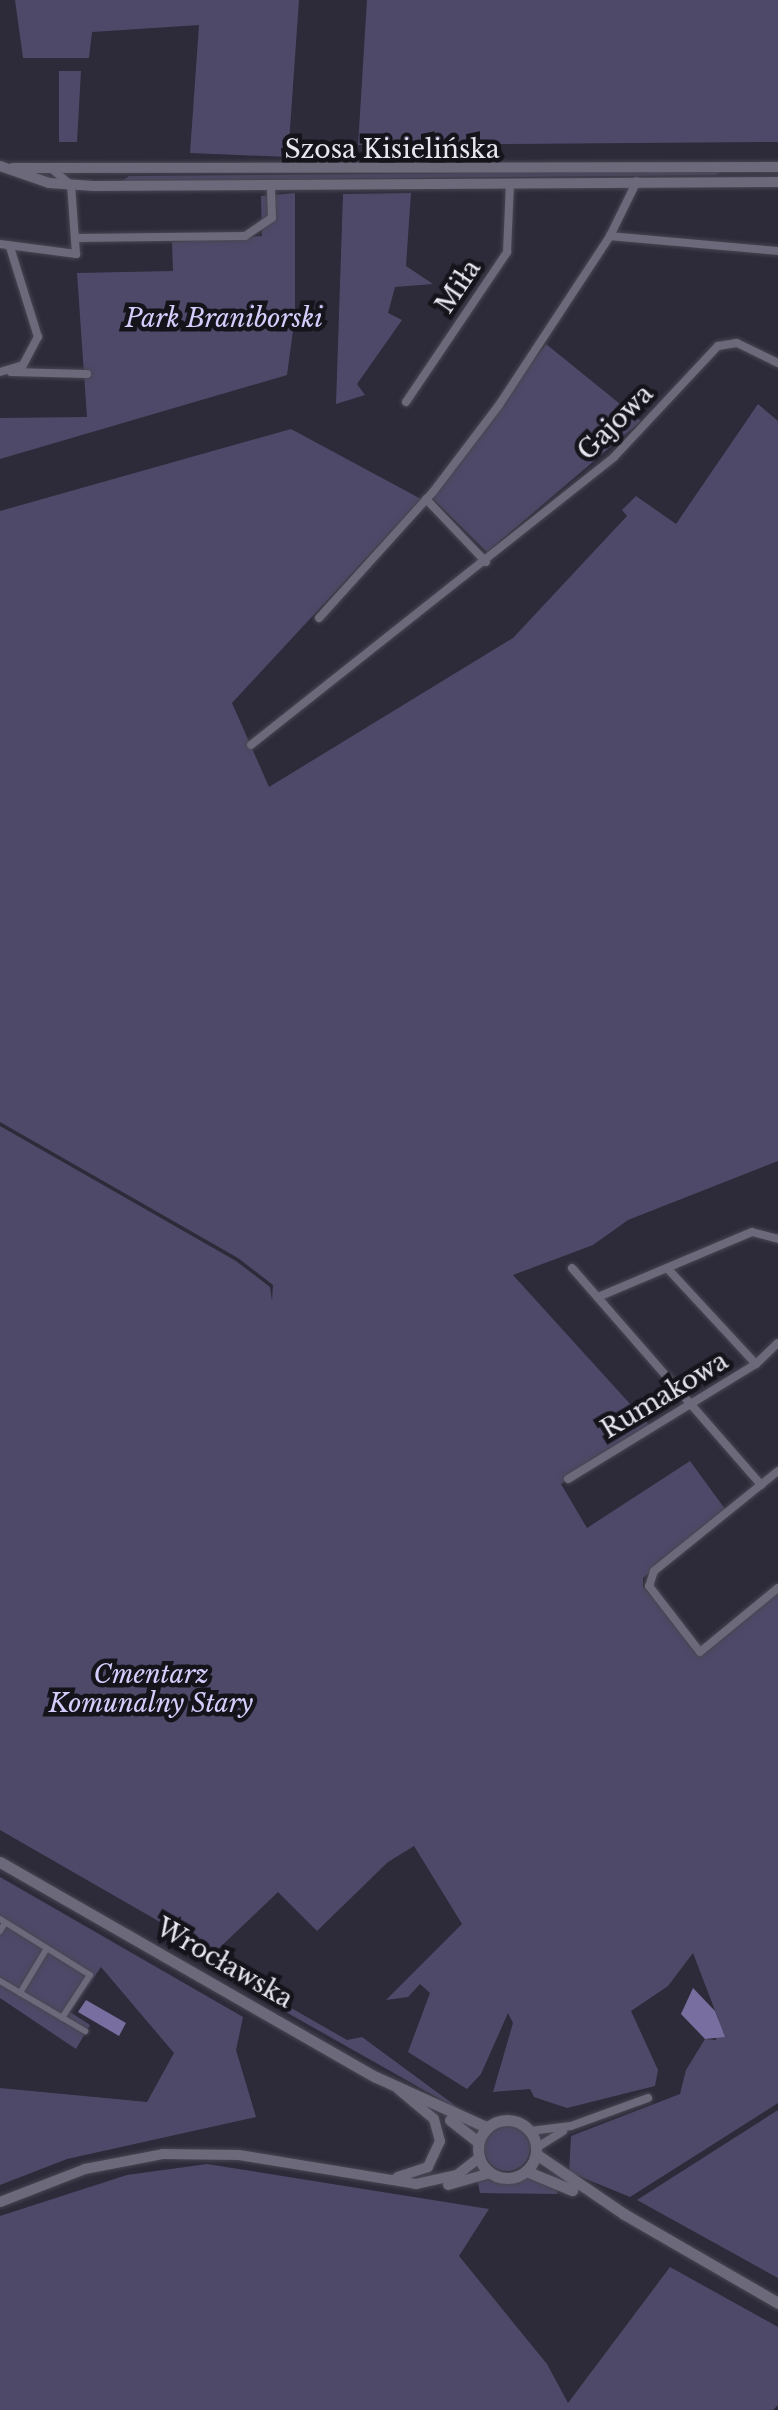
<!DOCTYPE html>
<html>
<head>
<meta charset="utf-8">
<style>
  body { margin:0 }
  #map { position:relative; width:778px; height:2410px; overflow:hidden; background:#2d2a39; font-family:"Libre Baskerville",serif }
  div>[style] { position:absolute }
  .green>* { inset:0; background:#4f4969 }
  .round { border-radius:50% }
  .water>* { inset:0; background:#786fa0 }
  .roads { filter:drop-shadow(0 0 2px #484652) drop-shadow(0 0 2px #484652) }
  .pedestrian>* { height:6px; margin:-3px; padding:0 3px; transform-origin:3px; border-radius:3px; background:#6b697a }
  .minor>* { height:8px; margin:-4px; padding:0 4px; transform-origin:4px; border-radius:4px; background:#6b697a }
  .tertiary>* { height:10px; margin:-5px; padding:0 5px; transform-origin:5px; border-radius:5px; background:#6b697a }
  .secondary>* { height:11px; margin:-5.5px; padding:0 5.5px; transform-origin:5.5px; border-radius:5.5px; background:#6b697a }
  .secondary>.ring { margin:-5.5px; padding:0; box-sizing:content-box; background:none; border:11px solid #6b697a; border-radius:50% }
  span { translate:-50% -50%; white-space:nowrap; text-align:center; line-height:1.15; -webkit-text-stroke:9px #15141b; paint-order:stroke }
  .street-label { font-size:25px; color:#e8e7f1 }
  .park-label { font-size:25px; color:#d5cdfb; font-style:italic }
</style>
</head>
<body>
<div id="map">
  <div class="green">
    <i style="clip-path:polygon(15px 0,299px 0,288px 157px,190px 153px,199px 25px,92px 32px,89px 58px,23px 58px)"></i>
    <i style="clip-path:polygon(367px 0,778px 0,778px 142px,358px 145px)"></i>
    <i style="clip-path:polygon(59px 71px,81px 71px,77px 142px,59px 142px)"></i>
    <i style="clip-path:polygon(723px 171px,715px 175px,122px 181px,129px 176px)"></i>
    <i style="clip-path:polygon(295px 193px,295px 316px,287px 375px,0 459px,0 418px,87px 417px,77px 273px,173px 271px,172px 242px,262px 236px,261px 196px)"></i>
    <i style="clip-path:polygon(411px 193px,406px 266px,433px 284px,395px 287px,388px 313px,402px 320px,357px 384px,365px 395px,336px 404px,343px 194px)"></i>
    <i style="clip-path:polygon(546px 344px,641px 421px,487px 552px,432px 498px)"></i>
    <i style="clip-path:polygon(758px 404px,778px 421px,778px 1161px,628px 1220px,593px 1245px,513px 1275px,651px 1427px,561px 1484px,587px 1528px,690px 1461px,728px 1513px,643px 1578px,643px 1587px,700px 1651px,778px 1590px,778px 2103px,630px 2197px,569px 2172px,571px 2136px,680px 2094px,686px 2070px,705px 2039px,716px 2040px,719px 2021px,693px 1953px,668px 1986px,631px 2011px,658px 2070px,655px 2086px,567px 2108px,534px 2097px,530px 2089px,493px 2092px,513px 2023px,508px 2013px,481px 2074px,467px 2089px,408px 2052px,430px 1993px,420px 1984px,408px 1997px,386px 2000px,462px 1924px,414px 1846px,388px 1862px,317px 1931px,278px 1892px,214px 1953px,0 1830px,0 1126px,236px 1261px,270px 1287px,272px 1301px,273px 1285px,238px 1258px,0 1122px,0 511px,291px 429px,421px 499px,232px 703px,269px 787px,513px 638px,627px 516px,622px 510px,636px 496px,676px 524px)"></i>
    <i style="clip-path:polygon(0 1877px,243px 2017px,236px 2050px,256px 2117px,67px 2159px,0 2185px,0 2088px,147px 2102px,174px 2053px,101px 1967px,70px 2012px,90px 2025px,76px 2049px,0 1998px)"></i>
    <i style="clip-path:polygon(232px 1974px,347px 2040px,362px 2037px,468px 2115px,224px 1977px)"></i>
    <i style="clip-path:polygon(778px 2110px,778px 2278px,637px 2200px)"></i>
    <i class="round" style="left:484px;top:2125px;width:46px;height:46px"></i>
    <i style="clip-path:polygon(207px 2164px,489px 2209px,459px 2256px,547px 2364px,568px 2403px,670px 2267px,778px 2327px,778px 2405px,773px 2410px,0 2410px,0 2216px,127px 2175px)"></i>
    <i style="clip-path:polygon(529px 2175px,559px 2186px,557px 2194px,480px 2193px,477px 2179px)"></i>
  </div>
  <div class="water">
    <i style="clip-path:polygon(693px 1988px,715px 2011px,725px 2037px,705px 2039px,681px 2014px)"></i>
    <i style="clip-path:polygon(86px 2000px,126px 2023px,119px 2036px,78px 2012px)"></i>
  </div>
  <div class="roads">
    <div class="pedestrian">
      <i style="left:0;top:1919px;width:106px;rotate:31.9deg"></i>
      <i style="left:90px;top:1975px;width:51px;rotate:123.1deg"></i>
      <i style="left:0;top:1931px;width:9px;rotate:-58deg"></i>
      <i style="left:0;top:1981px;width:99px;rotate:30.5deg"></i>
      <i style="left:20px;top:1993px;width:52px;rotate:-59deg"></i>
    </div>
    <div class="minor">
      <i style="left:610px;top:236px;width:169px;rotate:5.1deg"></i>
      <i style="left:77px;top:238px;width:168px;rotate:-0.7deg"></i>
      <i style="left:245px;top:236px;width:32px;rotate:-34deg"></i>
      <i style="left:272px;top:218px;width:34px;rotate:-92deg"></i>
      <i style="left:0;top:244px;width:77px;rotate:7.5deg"></i>
      <i style="left:76px;top:254px;width:69px;rotate:-94.1deg"></i>
      <i style="left:71px;top:185px;width:23px;rotate:-140deg"></i>
      <i style="left:0;top:372px;width:24px;rotate:-17deg"></i>
      <i style="left:23px;top:365px;width:32px;rotate:-62deg"></i>
      <i style="left:38px;top:337px;width:94px;rotate:-107.3deg"></i>
      <i style="left:11px;top:372px;width:76px;rotate:1.5deg"></i>
      <i style="left:406px;top:402px;width:181px;rotate:-56deg"></i>
      <i style="left:507px;top:252px;width:69px;rotate:-87.5deg"></i>
      <i style="left:426px;top:499px;width:87px;rotate:46.4deg"></i>
      <i style="left:319px;top:618px;width:170px;rotate:-47.9deg"></i>
      <i style="left:433px;top:492px;width:109px;rotate:-52.8deg"></i>
      <i style="left:499px;top:405px;width:202px;rotate:-56.7deg"></i>
      <i style="left:610px;top:236px;width:61px;rotate:-63.9deg"></i>
      <i style="left:251px;top:745px;width:463px;rotate:-38.4deg"></i>
      <i style="left:614px;top:457px;width:152px;rotate:-46.9deg"></i>
      <i style="left:718px;top:346px;width:19px;rotate:-9deg"></i>
      <i style="left:737px;top:343px;width:46px;rotate:26deg"></i>
      <i style="left:572px;top:1268px;width:288px;rotate:48.9deg"></i>
      <i style="left:667px;top:1268px;width:131px;rotate:47.2deg"></i>
      <i style="left:598px;top:1297px;width:167px;rotate:-22.9deg"></i>
      <i style="left:752px;top:1232px;width:27px;rotate:15deg"></i>
      <i style="left:778px;top:1471px;width:159px;rotate:141.1deg"></i>
      <i style="left:654px;top:1571px;width:16px;rotate:108deg"></i>
      <i style="left:649px;top:1586px;width:83px;rotate:52.3deg"></i>
      <i style="left:700px;top:1652px;width:101px;rotate:-39.4deg"></i>
      <i style="left:568px;top:1479px;width:220px;rotate:-31.5deg"></i>
      <i style="left:756px;top:1364px;width:30px;rotate:-44deg"></i>
      <i style="left:530px;top:2131px;width:41px;rotate:-7deg"></i>
      <i style="left:571px;top:2126px;width:82px;rotate:-20deg"></i>
      <i style="left:536px;top:2148px;width:32px;rotate:-32deg"></i>
    </div>
    <div class="tertiary">
      <i style="left:0;top:166px;width:52px;rotate:19.1deg"></i>
      <i style="left:49px;top:183px;width:45px;rotate:3.8deg"></i>
      <i style="left:94px;top:186px;width:684px;rotate:-0.34deg"></i>
      <i style="left:13px;top:168px;width:765px;rotate:-0.07deg"></i>
      <i style="left:398px;top:2089px;width:47px;rotate:39.8deg"></i>
      <i style="left:434px;top:2119px;width:23px;rotate:75deg"></i>
      <i style="left:440px;top:2141px;width:29px;rotate:115deg"></i>
      <i style="left:428px;top:2167px;width:32px;rotate:162deg"></i>
      <i style="left:448px;top:2185px;width:44px;rotate:-15.9deg"></i>
      <i style="left:0;top:2202px;width:91px;rotate:-21.2deg"></i>
      <i style="left:85px;top:2169px;width:79px;rotate:-10.9deg"></i>
      <i style="left:163px;top:2154px;width:76px;rotate:0.8deg"></i>
      <i style="left:239px;top:2155px;width:179px;rotate:9.3deg"></i>
      <i style="left:416px;top:2184px;width:42px;rotate:-12.4deg"></i>
      <i style="left:457px;top:2175px;width:28px;rotate:-38deg"></i>
    </div>
    <div class="secondary">
      <i style="left:0;top:1862px;width:433px;rotate:29.8deg"></i>
      <i style="left:376px;top:2077px;width:121px;rotate:24.4deg"></i>
      <i class="ring" style="left:478px;top:2120px;width:47px;height:47px"></i>
      <i style="left:450px;top:2120px;width:36px;rotate:38deg"></i>
      <i style="left:536px;top:2154px;width:107px;rotate:34.3deg"></i>
      <i style="left:624px;top:2214px;width:178px;rotate:30deg"></i>
      <i style="left:526px;top:2171px;width:50px;rotate:22.4deg"></i>
    </div>
  </div>
  <div class="street-label">
    <span style="left:392px;top:150px">Szosa Kisielińska</span>
    <span style="left:459px;top:287px;rotate:-56deg">Miła</span>
    <span style="left:616px;top:423px;rotate:-45deg">Gajowa</span>
    <span style="left:665px;top:1396px;rotate:-31deg">Rumakowa</span>
    <span style="left:224px;top:1964px;rotate:30deg">Wrocławska</span>
  </div>
  <div class="park-label">
    <span style="left:224px;top:319px">Park Braniborski</span>
    <span style="left:151px;top:1690px">Cmentarz<br>Komunalny Stary</span>
  </div>
</div>
</body>
</html>
